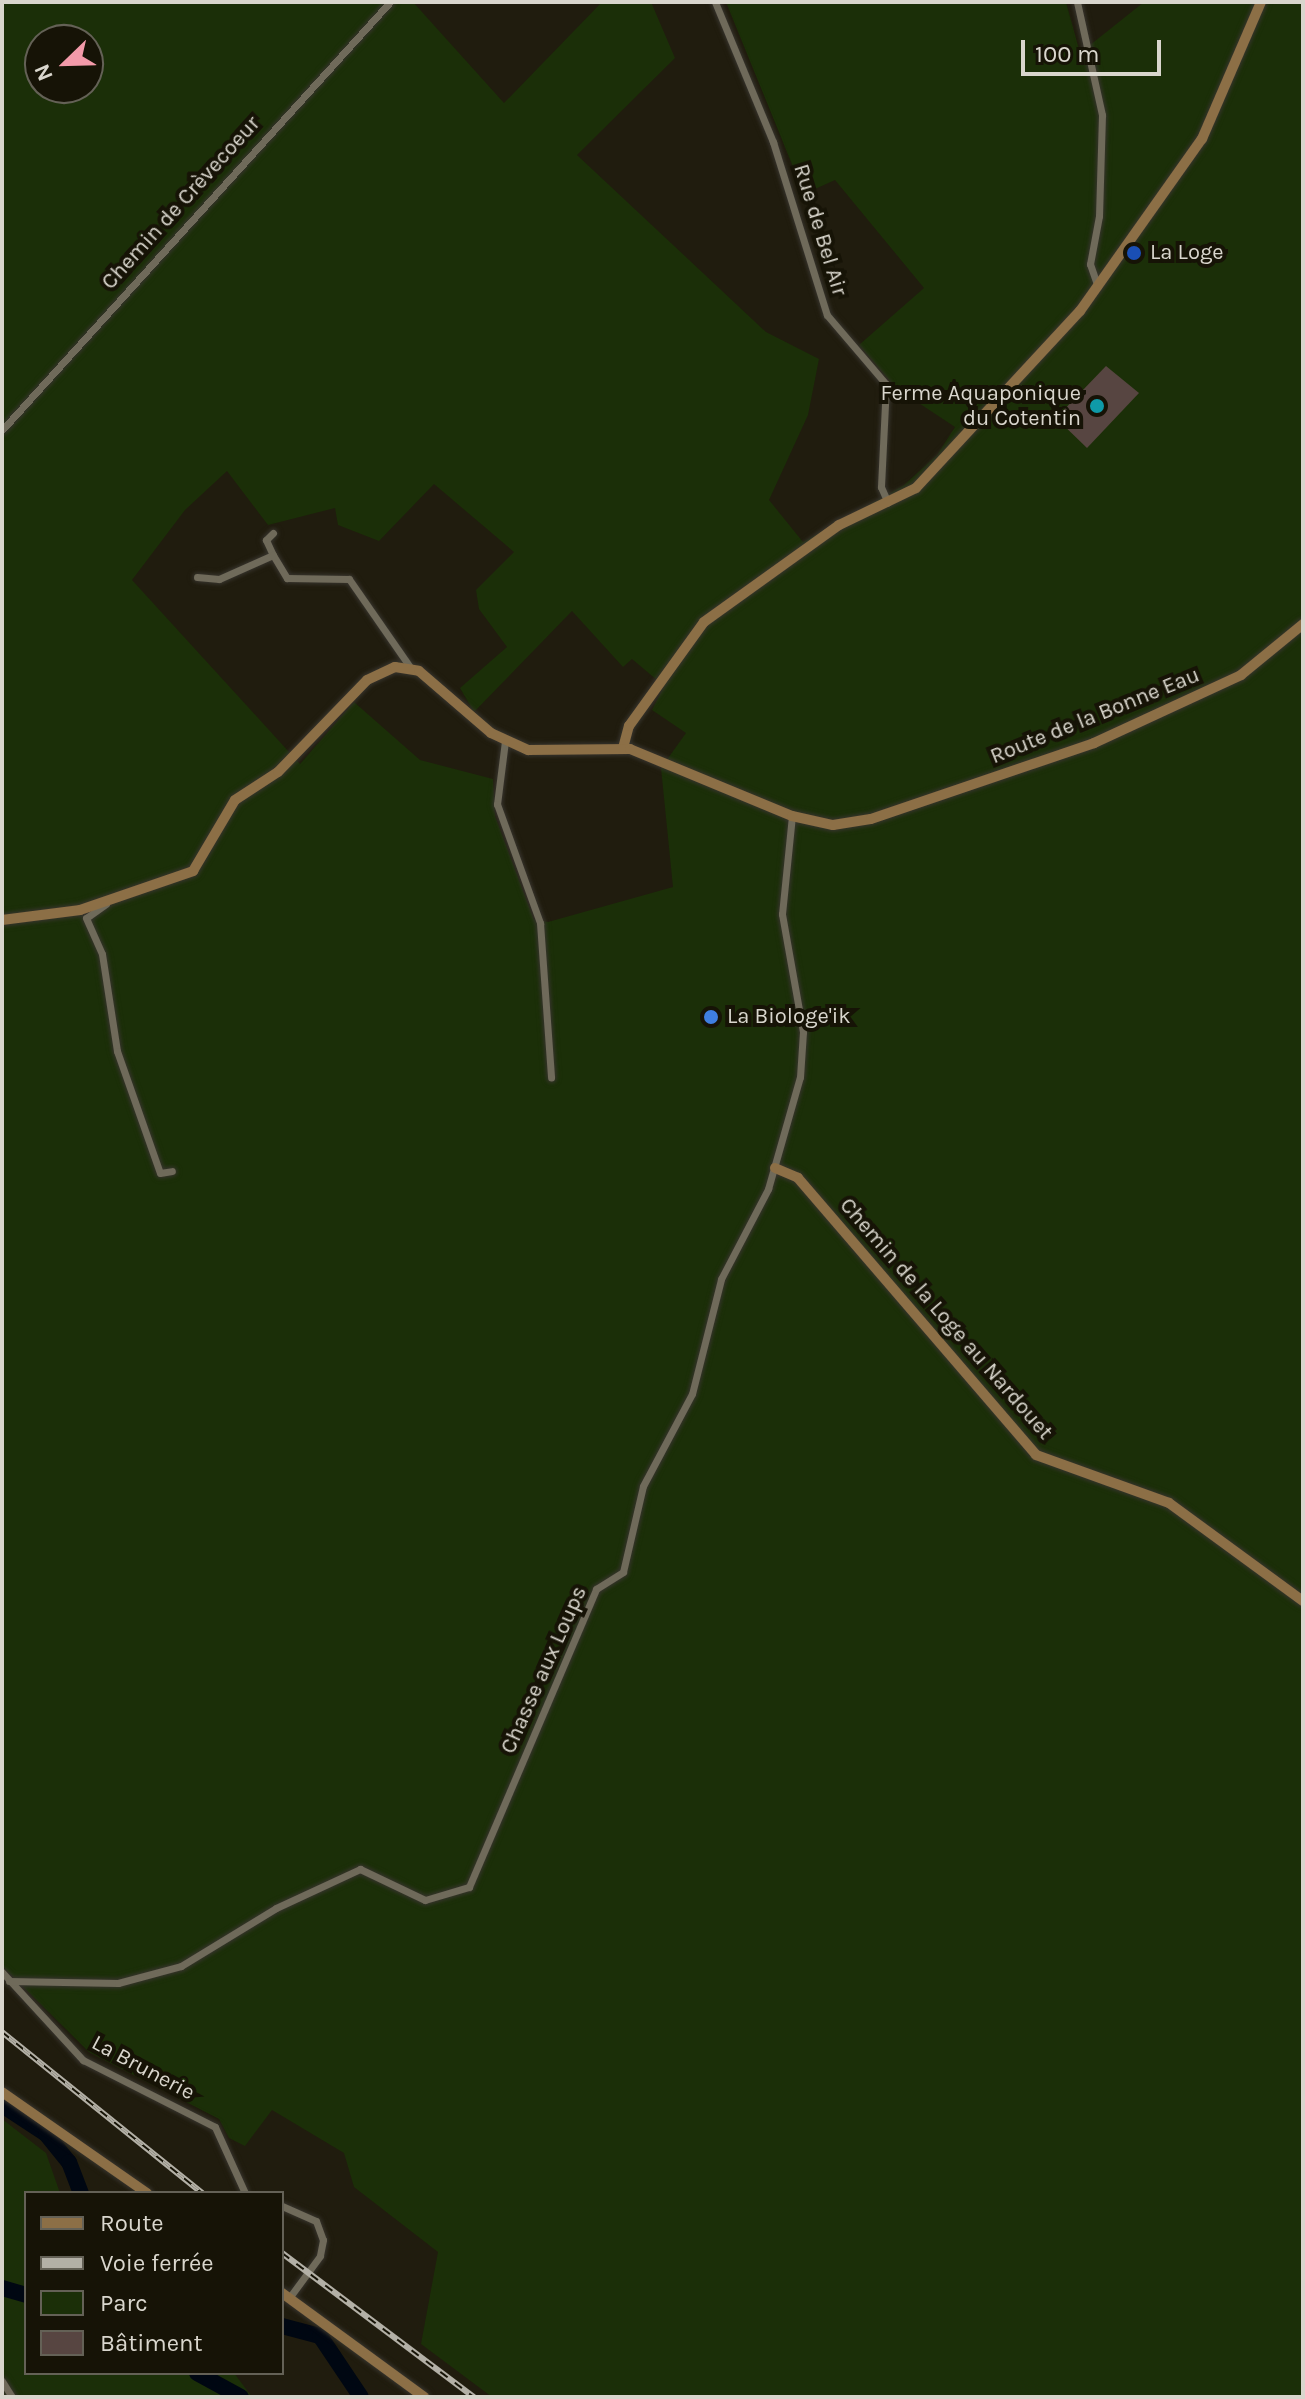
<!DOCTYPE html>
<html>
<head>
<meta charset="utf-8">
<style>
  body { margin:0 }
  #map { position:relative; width:1305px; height:2399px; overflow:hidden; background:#201c0e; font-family:Karla,sans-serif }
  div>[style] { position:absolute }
  .green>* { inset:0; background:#1b2f08 }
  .river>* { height:16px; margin:-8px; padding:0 8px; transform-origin:8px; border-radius:8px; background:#000712 }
  .building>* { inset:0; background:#574541 }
  .roads { filter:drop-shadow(0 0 2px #37342d) drop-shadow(0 0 2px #37342d) }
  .street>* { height:7px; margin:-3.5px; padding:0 3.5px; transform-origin:3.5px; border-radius:3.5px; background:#6f6a5a }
  .secondary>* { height:10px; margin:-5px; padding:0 5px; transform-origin:5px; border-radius:5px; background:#8c6f46 }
  .rail>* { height:6px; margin-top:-3px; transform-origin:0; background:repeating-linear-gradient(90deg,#161306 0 9px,#b3b0a6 0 18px); box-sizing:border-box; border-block:2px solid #b3b0a6 }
  .dots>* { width:22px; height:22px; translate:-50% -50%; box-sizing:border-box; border:4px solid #161306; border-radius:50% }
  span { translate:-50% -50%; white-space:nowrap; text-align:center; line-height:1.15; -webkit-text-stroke:8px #161306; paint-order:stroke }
  .street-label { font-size:22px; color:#d9d6cd }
  .poi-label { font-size:22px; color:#d9d6cd }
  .left { translate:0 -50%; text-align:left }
  .right { translate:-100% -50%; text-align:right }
  .frame { position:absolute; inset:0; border:4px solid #d9d6cd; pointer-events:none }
  .legend { position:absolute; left:24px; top:2191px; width:260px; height:184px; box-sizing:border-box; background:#161306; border:2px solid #646156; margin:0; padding:10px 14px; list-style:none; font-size:24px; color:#d9d6cd }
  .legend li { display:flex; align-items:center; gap:16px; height:40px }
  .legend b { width:40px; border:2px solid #646156 }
  .north { position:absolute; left:24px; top:24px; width:80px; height:80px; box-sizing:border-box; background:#161306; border:2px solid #646156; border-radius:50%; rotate:247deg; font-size:22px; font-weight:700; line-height:32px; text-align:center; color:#d9d6cd }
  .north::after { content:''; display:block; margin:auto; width:28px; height:36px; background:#f39aa9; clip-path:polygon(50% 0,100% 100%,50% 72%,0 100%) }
  .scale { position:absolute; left:1021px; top:40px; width:140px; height:36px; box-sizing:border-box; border:4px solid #d9d6cd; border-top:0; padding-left:10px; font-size:24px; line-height:28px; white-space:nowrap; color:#d9d6cd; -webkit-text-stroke:6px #161306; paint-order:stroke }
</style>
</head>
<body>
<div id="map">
  <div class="green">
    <i style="clip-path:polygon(evenodd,2px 2px,413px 2px,504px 103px,602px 2px,651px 2px,675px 58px,577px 155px,766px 332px,819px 359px,808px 415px,769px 500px,803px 542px,904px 485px,937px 455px,955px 427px,896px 388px,859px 345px,924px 288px,835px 180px,804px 194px,726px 2px,1066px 2px,1080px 53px,1144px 2px,1303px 2px,1303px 2397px,492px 2397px,421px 2344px,438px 2252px,354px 2187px,344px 2153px,272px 2110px,245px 2146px,229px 2138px,219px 2119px,89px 2052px,2px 1966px,2px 2px,40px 40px,88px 40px,88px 88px,40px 88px,40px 40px,2px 2px,227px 471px,268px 525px,335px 508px,338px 525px,379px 541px,434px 484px,514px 552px,476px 590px,479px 609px,507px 647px,460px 688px,474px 712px,572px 611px,623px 667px,632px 659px,664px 686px,652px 710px,686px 733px,661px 768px,673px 887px,548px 922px,534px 920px,495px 816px,493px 779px,420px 760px,354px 702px,300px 764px,132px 580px,185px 510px,227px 471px)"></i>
    <i style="clip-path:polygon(2px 2119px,46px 2153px,60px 2193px,26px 2193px,26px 2373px,234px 2373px,252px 2397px,2px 2397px)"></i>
  </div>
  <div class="river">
    <i style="left:2px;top:2105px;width:53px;rotate:33.4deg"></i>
    <i style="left:46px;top:2134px;width:36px;rotate:51deg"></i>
    <i style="left:69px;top:2162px;width:33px;rotate:69deg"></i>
    <i style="left:2px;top:2288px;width:25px;rotate:16deg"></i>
    <i style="left:282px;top:2326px;width:39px;rotate:15deg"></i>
    <i style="left:320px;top:2336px;width:73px;rotate:56.1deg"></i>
    <i style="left:197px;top:2373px;width:50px;rotate:28.6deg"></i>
  </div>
  <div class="building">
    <i style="clip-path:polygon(1106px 366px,1139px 393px,1087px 448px,1056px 418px)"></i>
  </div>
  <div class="roads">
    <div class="street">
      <i style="left:715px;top:2px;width:152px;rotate:67.5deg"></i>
      <i style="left:773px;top:142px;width:181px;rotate:72.7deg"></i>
      <i style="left:827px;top:315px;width:91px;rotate:49.5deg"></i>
      <i style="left:886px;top:384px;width:103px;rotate:92.8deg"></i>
      <i style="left:881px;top:487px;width:17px;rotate:66deg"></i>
      <i style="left:1077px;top:2px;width:116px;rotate:77.5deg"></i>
      <i style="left:1102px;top:115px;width:101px;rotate:91.7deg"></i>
      <i style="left:1099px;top:216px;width:49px;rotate:100.6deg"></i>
      <i style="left:1090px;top:264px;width:24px;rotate:71deg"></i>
      <i style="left:2px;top:430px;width:578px;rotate:-47.81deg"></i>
      <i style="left:273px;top:533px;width:10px;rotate:135deg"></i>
      <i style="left:266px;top:540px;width:17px;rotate:65deg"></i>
      <i style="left:197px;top:577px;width:22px;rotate:5deg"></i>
      <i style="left:219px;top:579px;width:59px;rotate:-24deg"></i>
      <i style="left:273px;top:555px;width:27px;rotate:59deg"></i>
      <i style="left:287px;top:578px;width:62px;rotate:0.9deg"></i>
      <i style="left:349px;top:579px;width:107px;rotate:55.3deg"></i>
      <i style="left:505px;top:741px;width:64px;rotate:97.2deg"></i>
      <i style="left:497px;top:804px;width:127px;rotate:70.1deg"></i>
      <i style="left:540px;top:923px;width:155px;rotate:85.9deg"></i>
      <i style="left:106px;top:904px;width:24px;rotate:145deg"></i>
      <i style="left:86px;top:918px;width:39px;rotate:66deg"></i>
      <i style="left:102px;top:954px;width:98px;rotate:81.2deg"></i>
      <i style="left:117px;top:1051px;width:129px;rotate:70.6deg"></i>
      <i style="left:160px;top:1173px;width:12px;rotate:-9deg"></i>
      <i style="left:2px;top:1972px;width:120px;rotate:47.4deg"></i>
      <i style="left:83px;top:2060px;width:148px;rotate:26.9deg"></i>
      <i style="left:215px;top:2127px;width:72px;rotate:65.6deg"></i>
      <i style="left:9px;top:1981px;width:109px;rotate:1.1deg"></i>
      <i style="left:118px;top:1983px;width:65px;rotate:-15.1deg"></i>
      <i style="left:181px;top:1966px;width:111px;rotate:-31.4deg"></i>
      <i style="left:276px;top:1908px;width:93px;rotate:-24.9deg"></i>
      <i style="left:360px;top:1869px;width:72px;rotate:25.5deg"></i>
      <i style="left:425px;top:1900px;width:46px;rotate:-16.5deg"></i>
      <i style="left:469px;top:1887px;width:324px;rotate:-66.9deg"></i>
      <i style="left:596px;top:1589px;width:32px;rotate:-32deg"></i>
      <i style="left:623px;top:1572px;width:88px;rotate:-76.9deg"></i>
      <i style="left:643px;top:1486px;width:104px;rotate:-62deg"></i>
      <i style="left:692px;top:1394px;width:119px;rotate:-75.8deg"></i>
      <i style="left:721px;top:1279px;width:102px;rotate:-62.4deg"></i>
      <i style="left:768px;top:1189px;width:116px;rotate:-74.1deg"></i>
      <i style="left:800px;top:1077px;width:45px;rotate:-86.2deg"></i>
      <i style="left:803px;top:1032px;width:120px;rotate:-100.1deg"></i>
      <i style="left:782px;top:914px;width:99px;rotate:-84.2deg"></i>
      <i style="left:282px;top:2206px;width:37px;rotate:24deg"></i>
      <i style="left:316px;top:2221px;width:20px;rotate:70deg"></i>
      <i style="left:323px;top:2240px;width:16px;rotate:101deg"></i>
      <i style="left:320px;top:2256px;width:52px;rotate:126.4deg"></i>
      <i style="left:2px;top:2381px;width:19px;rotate:58deg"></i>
    </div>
    <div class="secondary">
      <i style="left:623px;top:748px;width:23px;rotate:-75deg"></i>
      <i style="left:629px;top:726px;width:128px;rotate:-54.2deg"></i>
      <i style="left:704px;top:622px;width:166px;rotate:-35.7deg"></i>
      <i style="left:839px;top:525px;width:85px;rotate:-25.7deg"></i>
      <i style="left:916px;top:488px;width:241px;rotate:-47.2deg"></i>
      <i style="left:1080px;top:311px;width:211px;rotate:-54.7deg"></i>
      <i style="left:1202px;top:139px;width:149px;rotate:-66.7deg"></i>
      <i style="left:2px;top:920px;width:79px;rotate:-7.3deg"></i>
      <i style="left:80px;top:910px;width:120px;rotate:-19deg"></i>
      <i style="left:193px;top:871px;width:82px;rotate:-59.4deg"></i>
      <i style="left:235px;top:800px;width:51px;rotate:-33.1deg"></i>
      <i style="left:278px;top:772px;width:128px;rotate:-45.9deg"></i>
      <i style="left:367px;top:680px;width:31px;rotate:-25deg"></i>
      <i style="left:395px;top:667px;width:24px;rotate:9deg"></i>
      <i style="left:419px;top:671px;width:95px;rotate:40.7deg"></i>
      <i style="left:491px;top:733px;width:41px;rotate:24.7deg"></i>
      <i style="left:528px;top:750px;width:102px;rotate:-0.6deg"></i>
      <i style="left:630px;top:749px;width:175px;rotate:22.5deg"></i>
      <i style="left:792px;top:816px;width:42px;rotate:12.4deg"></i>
      <i style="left:833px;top:825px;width:38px;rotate:-9deg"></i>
      <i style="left:871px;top:819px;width:236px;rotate:-18.8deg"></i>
      <i style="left:1094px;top:743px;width:162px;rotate:-24.8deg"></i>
      <i style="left:1241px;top:675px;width:80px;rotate:-39.4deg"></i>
      <i style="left:775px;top:1168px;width:25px;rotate:23deg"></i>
      <i style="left:798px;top:1178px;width:365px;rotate:49.3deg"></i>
      <i style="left:1036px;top:1455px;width:141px;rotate:19.8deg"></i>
      <i style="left:1169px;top:1503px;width:166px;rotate:36.2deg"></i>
      <i style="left:2px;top:2092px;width:177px;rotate:34.9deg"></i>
      <i style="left:282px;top:2293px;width:176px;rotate:36.2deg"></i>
    </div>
  </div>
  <div class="rail">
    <i style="left:2px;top:2032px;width:257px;rotate:38.8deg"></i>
    <i style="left:282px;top:2253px;width:240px;rotate:36.9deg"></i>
  </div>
  <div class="dots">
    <i style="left:1134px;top:253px;background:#1a4fb4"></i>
    <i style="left:1097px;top:406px;background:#0f9aa8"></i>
    <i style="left:711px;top:1017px;background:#3f7fe0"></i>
  </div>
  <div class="street-label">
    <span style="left:181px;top:203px;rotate:-48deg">Chemin de Crèvecoeur</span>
    <span style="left:820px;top:230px;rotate:73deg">Rue de Bel Air</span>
    <span style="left:1095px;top:716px;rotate:-22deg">Route de la Bonne Eau</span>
    <span style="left:946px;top:1319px;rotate:49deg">Chemin de la Loge au Nardouet</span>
    <span style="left:544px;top:1670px;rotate:-66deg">Chasse aux Loups</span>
    <span style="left:143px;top:2068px;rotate:28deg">La Brunerie</span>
  </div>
  <div class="poi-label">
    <span class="left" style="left:1150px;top:253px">La Loge</span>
    <span class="right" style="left:1081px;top:406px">Ferme Aquaponique<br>du Cotentin</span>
    <span class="left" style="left:727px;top:1017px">La Biologe'ik</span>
  </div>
  <div class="frame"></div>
  <ul class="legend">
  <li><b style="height:10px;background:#8c6f46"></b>Route</li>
  <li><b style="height:10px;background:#b3b0a6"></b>Voie ferrée</li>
  <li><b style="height:22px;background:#1b2f08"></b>Parc</li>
  <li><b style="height:22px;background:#574541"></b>Bâtiment</li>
  </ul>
  <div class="north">N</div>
  <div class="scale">100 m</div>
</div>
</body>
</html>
